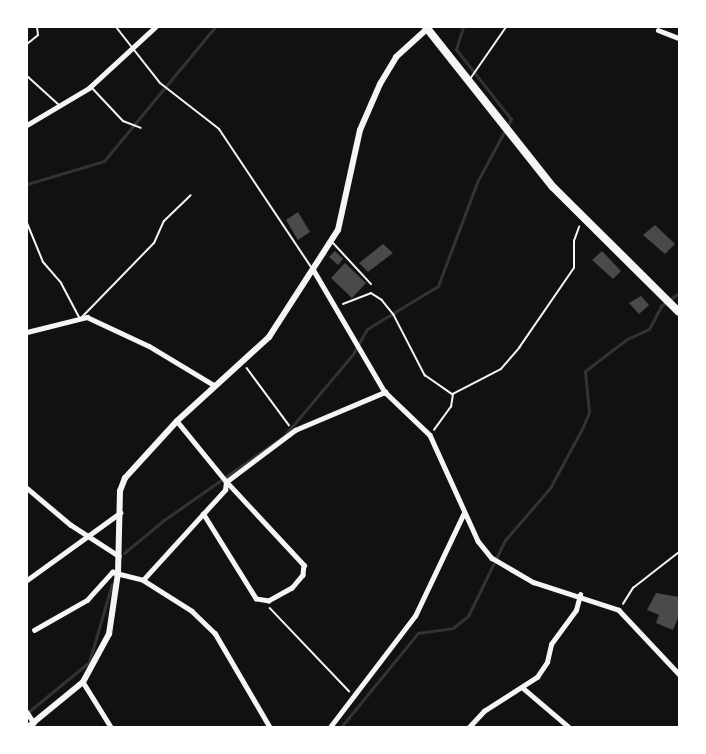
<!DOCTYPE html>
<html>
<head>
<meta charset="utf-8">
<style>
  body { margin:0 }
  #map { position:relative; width:706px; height:754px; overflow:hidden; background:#111; font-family:"Nunito Sans",sans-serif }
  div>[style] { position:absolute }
  .stream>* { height:3px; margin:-1.5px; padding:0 1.5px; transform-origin:1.5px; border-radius:1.5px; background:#333 }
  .building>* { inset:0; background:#4a4a4a }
  .path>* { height:1.5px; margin:-0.75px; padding:0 0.75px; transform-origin:0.75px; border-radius:0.75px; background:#f5f5f5 }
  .service>* { height:2px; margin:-1px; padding:0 1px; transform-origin:1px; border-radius:1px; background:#f5f5f5 }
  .minor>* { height:4.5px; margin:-2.25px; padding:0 2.25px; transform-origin:2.25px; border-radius:2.25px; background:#f5f5f5 }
  .tertiary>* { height:6px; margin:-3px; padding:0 3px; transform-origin:3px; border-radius:3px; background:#f5f5f5 }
  .trunk>* { height:8px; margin:-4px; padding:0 4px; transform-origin:4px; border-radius:4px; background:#f5f5f5 }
  span { translate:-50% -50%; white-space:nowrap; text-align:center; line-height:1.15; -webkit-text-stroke:4.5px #fff; paint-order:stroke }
  .frame { position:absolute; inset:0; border:28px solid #fff; pointer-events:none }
</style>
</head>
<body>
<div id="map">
  <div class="stream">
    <i style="left:27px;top:184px;width:80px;rotate:-16.6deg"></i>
    <i style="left:104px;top:161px;width:174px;rotate:-50.4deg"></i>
    <i style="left:124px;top:553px;width:52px;rotate:-39.5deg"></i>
    <i style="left:164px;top:520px;width:146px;rotate:-35deg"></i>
    <i style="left:284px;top:436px;width:107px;rotate:-49.9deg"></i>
    <i style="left:353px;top:354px;width:29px;rotate:-61deg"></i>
    <i style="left:367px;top:329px;width:83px;rotate:-31.2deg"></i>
    <i style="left:438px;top:286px;width:111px;rotate:-69.4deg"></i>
    <i style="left:477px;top:182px;width:72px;rotate:-61.6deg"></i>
    <i style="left:511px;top:119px;width:89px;rotate:-128.2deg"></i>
    <i style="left:456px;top:49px;width:23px;rotate:-72deg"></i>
    <i style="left:27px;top:713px;width:80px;rotate:-39.4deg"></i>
    <i style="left:89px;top:662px;width:81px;rotate:-73.6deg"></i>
    <i style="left:341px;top:727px;width:122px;rotate:-50.7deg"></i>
    <i style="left:418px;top:633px;width:35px;rotate:-8deg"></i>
    <i style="left:453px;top:628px;width:19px;rotate:-39deg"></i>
    <i style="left:468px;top:616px;width:85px;rotate:-64deg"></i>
    <i style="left:505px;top:540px;width:69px;rotate:-49.1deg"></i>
    <i style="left:550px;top:488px;width:69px;rotate:-61.6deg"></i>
    <i style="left:583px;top:427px;width:16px;rotate:-68deg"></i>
    <i style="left:589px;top:412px;width:41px;rotate:-95.6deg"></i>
    <i style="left:585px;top:371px;width:53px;rotate:-37.3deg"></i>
    <i style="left:627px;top:339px;width:24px;rotate:-24deg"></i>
    <i style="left:649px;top:329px;width:26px;rotate:-62deg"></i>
    <i style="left:661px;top:306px;width:22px;rotate:-36deg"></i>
  </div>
  <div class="building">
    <i style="clip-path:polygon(298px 212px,310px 232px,298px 240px,286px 220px)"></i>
    <i style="clip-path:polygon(655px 225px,675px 244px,665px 254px,643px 235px)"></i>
    <i style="clip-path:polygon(383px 244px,393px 253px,368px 272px,359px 263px)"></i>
    <i style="clip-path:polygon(335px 251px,343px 259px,338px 265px,329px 257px)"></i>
    <i style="clip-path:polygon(602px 251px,621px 271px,613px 279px,592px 260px)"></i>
    <i style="clip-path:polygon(345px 263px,366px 283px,352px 298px,331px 278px)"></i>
    <i style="clip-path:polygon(641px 296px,649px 305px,639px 314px,629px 303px)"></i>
    <i style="clip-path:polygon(656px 593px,679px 597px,679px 615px,673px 630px,656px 623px,659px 615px,647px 610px)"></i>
  </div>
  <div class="path">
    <i style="left:343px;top:304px;width:30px;rotate:-21deg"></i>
    <i style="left:371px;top:293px;width:13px;rotate:32deg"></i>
    <i style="left:382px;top:300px;width:19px;rotate:51deg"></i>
    <i style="left:394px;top:315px;width:68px;rotate:62.7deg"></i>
    <i style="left:425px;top:375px;width:33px;rotate:35deg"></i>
    <i style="left:247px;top:368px;width:71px;rotate:53.6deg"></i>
    <i style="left:434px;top:430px;width:29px;rotate:-54deg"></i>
    <i style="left:451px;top:407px;width:13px;rotate:-81deg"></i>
    <i style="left:453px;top:394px;width:54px;rotate:-27.5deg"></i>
    <i style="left:501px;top:369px;width:28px;rotate:-49deg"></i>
    <i style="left:519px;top:348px;width:97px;rotate:-55.5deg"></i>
    <i style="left:574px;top:268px;width:27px;rotate:-90deg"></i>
    <i style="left:574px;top:241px;width:15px;rotate:-70deg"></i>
    <i style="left:623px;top:604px;width:19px;rotate:-58deg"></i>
    <i style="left:633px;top:588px;width:58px;rotate:-38deg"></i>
    <i style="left:270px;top:608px;width:115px;rotate:46.4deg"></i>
  </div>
  <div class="service">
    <i style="left:116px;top:27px;width:71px;rotate:51.8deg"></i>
    <i style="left:160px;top:83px;width:75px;rotate:37.9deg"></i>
    <i style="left:219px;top:129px;width:166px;rotate:56.3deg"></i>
    <i style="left:27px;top:44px;width:14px;rotate:-39deg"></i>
    <i style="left:38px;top:35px;width:8px;rotate:-97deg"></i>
    <i style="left:27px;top:76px;width:42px;rotate:42.1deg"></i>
    <i style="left:470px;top:79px;width:63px;rotate:-55.3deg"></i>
    <i style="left:91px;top:87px;width:47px;rotate:46.7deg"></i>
    <i style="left:123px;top:121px;width:19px;rotate:21deg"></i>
    <i style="left:27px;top:223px;width:42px;rotate:67.7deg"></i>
    <i style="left:43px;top:262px;width:28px;rotate:49deg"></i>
    <i style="left:61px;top:283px;width:41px;rotate:62.2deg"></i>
    <i style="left:80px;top:319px;width:106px;rotate:-45.8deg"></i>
    <i style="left:154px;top:243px;width:24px;rotate:-66deg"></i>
    <i style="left:164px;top:221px;width:37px;rotate:-44deg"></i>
    <i style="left:333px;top:243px;width:56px;rotate:47.2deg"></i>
  </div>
  <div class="minor">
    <i style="left:658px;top:30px;width:22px;rotate:21deg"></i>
    <i style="left:27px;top:125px;width:72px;rotate:-30.8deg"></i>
    <i style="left:89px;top:88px;width:90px;rotate:-42.7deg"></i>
    <i style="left:313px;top:269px;width:143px;rotate:59.7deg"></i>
    <i style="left:385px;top:392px;width:62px;rotate:43.7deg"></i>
    <i style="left:430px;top:435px;width:116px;rotate:65.6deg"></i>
    <i style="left:478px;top:541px;width:22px;rotate:51deg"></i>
    <i style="left:492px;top:558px;width:48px;rotate:30.3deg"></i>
    <i style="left:533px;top:582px;width:90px;rotate:18deg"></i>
    <i style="left:619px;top:610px;width:88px;rotate:46.8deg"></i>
    <i style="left:27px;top:332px;width:62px;rotate:-14deg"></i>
    <i style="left:87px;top:317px;width:68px;rotate:25.1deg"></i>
    <i style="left:149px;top:346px;width:76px;rotate:31deg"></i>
    <i style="left:177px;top:421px;width:77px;rotate:50.8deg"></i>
    <i style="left:226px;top:481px;width:115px;rotate:47.1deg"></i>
    <i style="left:304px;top:565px;width:10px;rotate:96deg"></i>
    <i style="left:303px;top:575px;width:17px;rotate:130deg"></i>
    <i style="left:292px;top:588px;width:26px;rotate:151deg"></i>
    <i style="left:269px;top:601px;width:13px;rotate:-171deg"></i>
    <i style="left:256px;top:599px;width:100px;rotate:-121.9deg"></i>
    <i style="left:27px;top:488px;width:57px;rotate:40.1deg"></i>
    <i style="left:71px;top:525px;width:57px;rotate:32.9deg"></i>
    <i style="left:27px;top:580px;width:115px;rotate:-35.8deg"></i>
    <i style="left:143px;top:580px;width:122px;rotate:-47.7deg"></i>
    <i style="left:225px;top:490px;width:8px;rotate:-83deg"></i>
    <i style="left:226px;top:482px;width:86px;rotate:-37deg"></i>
    <i style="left:295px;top:430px;width:98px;rotate:-22.9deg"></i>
    <i style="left:34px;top:630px;width:61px;rotate:-29.5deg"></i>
    <i style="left:87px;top:600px;width:38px;rotate:-48deg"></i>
    <i style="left:112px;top:572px;width:32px;rotate:14deg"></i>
    <i style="left:143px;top:580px;width:58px;rotate:32.3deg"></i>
    <i style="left:192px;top:611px;width:32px;rotate:44deg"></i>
    <i style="left:215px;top:633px;width:109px;rotate:59.7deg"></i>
    <i style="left:83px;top:682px;width:53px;rotate:58.1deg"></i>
    <i style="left:523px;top:688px;width:60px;rotate:40.3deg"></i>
    <i style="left:27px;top:712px;width:13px;rotate:58deg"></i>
    <i style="left:330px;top:727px;width:140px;rotate:-52.6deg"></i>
    <i style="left:415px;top:616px;width:114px;rotate:-64.6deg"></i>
    <i style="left:469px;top:727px;width:22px;rotate:-47deg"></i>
    <i style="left:484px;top:711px;width:63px;rotate:-32.7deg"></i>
    <i style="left:537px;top:677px;width:18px;rotate:-56deg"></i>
    <i style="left:547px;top:662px;width:18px;rotate:-77deg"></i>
    <i style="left:551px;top:644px;width:42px;rotate:-53.7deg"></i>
    <i style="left:576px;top:610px;width:16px;rotate:-75deg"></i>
  </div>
  <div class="tertiary">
    <i style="left:28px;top:727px;width:71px;rotate:-39.3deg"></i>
    <i style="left:83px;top:682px;width:55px;rotate:-61.6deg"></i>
    <i style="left:109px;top:634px;width:62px;rotate:-81.6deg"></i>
    <i style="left:118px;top:573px;width:82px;rotate:-88.6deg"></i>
    <i style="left:120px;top:491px;width:14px;rotate:-69deg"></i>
    <i style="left:125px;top:478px;width:77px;rotate:-47.6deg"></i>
    <i style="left:177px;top:421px;width:125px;rotate:-42.4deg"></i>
    <i style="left:269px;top:337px;width:127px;rotate:-57.2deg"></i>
    <i style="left:338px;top:230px;width:102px;rotate:-77.6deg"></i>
    <i style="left:360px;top:130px;width:50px;rotate:-66.5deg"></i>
    <i style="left:380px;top:84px;width:31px;rotate:-59deg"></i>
    <i style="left:396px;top:57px;width:45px;rotate:-42.3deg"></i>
  </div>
  <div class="trunk">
    <i style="left:426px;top:27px;width:204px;rotate:51.6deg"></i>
    <i style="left:553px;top:187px;width:177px;rotate:44.8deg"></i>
  </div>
  <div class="frame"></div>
</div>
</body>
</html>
